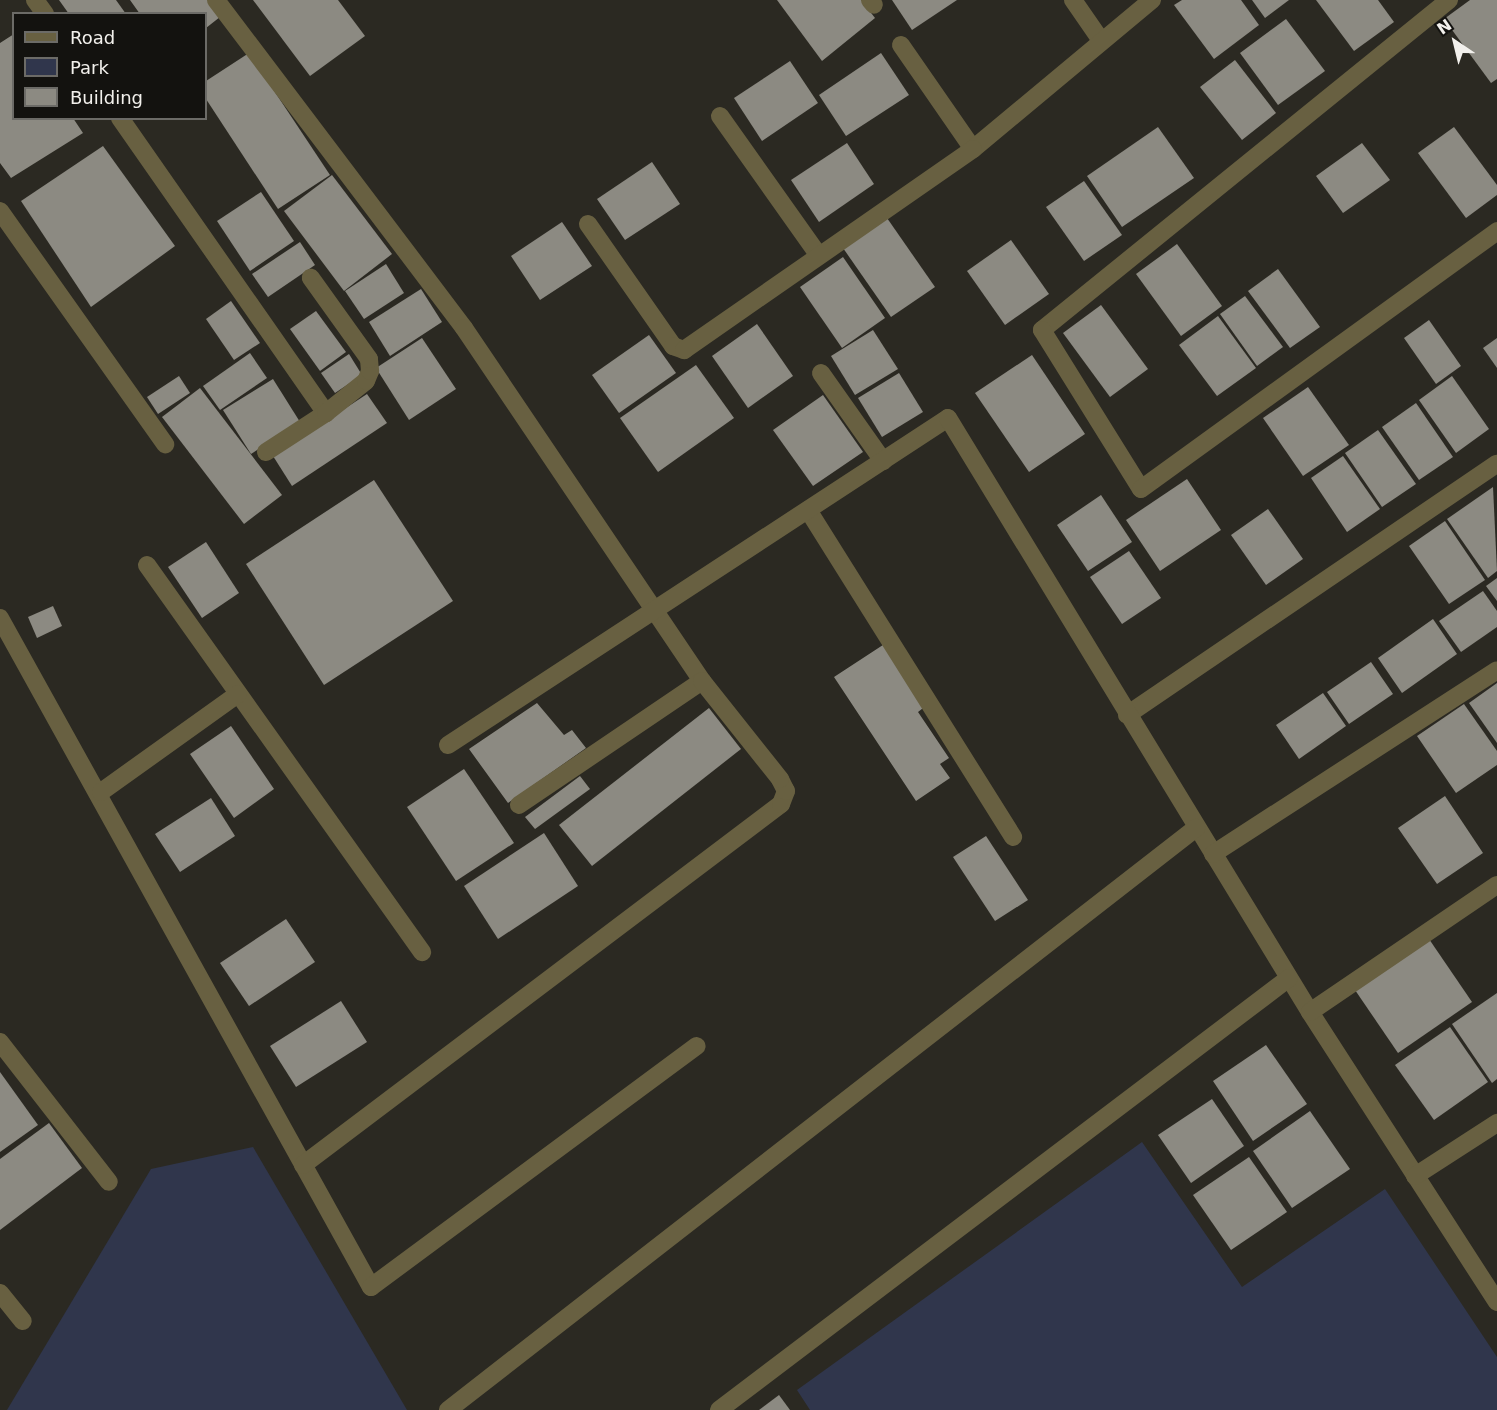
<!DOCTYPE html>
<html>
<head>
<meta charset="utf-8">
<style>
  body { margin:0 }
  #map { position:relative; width:1497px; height:1410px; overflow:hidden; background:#2b2922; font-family:"DejaVu Sans",sans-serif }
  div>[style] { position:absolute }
  .green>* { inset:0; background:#30364c }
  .building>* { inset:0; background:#8c8a82 }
  .street>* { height:18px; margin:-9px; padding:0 9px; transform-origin:9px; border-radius:9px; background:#686041 }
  span { translate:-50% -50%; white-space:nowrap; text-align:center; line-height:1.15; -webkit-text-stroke:4.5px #13120f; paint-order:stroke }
  .legend { position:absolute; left:12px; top:12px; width:195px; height:108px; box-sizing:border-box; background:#13120f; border:2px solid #6c6b67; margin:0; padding:8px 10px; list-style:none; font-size:18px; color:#f2f0ec }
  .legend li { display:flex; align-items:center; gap:12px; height:30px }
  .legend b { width:30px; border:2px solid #6c6b67 }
  .north { position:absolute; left:1425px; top:12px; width:60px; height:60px; -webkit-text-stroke:4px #13120f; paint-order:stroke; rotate:325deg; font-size:16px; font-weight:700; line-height:24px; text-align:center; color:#f2f0ec }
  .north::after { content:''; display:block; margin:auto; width:21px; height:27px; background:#f2f0ec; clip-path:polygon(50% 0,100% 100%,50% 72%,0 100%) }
</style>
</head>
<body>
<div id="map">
  <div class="green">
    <i style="clip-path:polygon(1142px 1142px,1242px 1287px,1385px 1189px,1497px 1357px,1497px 1410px,810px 1410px,797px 1390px)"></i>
    <i style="clip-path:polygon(253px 1147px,407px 1410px,7px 1410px,151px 1169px)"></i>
  </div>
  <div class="building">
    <i style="clip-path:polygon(59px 0,116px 0,126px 14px,69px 14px)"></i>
    <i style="clip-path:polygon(130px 0,209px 0,220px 17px,206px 28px,206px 14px,140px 14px)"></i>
    <i style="clip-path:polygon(253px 0,338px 0,365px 36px,310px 76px)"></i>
    <i style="clip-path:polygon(777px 0,861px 0,875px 18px,822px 61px)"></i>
    <i style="clip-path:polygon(892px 0,957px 0,912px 30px)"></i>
    <i style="clip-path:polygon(1182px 0,1241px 0,1259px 25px,1214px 59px,1174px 5px)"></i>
    <i style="clip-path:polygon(1252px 0,1289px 0,1265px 18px)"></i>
    <i style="clip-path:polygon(1316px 0,1378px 0,1394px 22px,1354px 51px)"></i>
    <i style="clip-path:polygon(1470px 0,1497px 0,1497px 79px,1491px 83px,1444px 19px)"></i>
    <i style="clip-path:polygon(1286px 19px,1325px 71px,1278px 105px,1240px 53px)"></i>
    <i style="clip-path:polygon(14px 34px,14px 118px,73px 118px,83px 133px,11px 178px,0 163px,0 43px)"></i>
    <i style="clip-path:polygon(249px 53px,330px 175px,278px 209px,206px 99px,206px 81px)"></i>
    <i style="clip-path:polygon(881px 53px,909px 95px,846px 136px,819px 95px)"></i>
    <i style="clip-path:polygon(1235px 60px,1276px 113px,1242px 140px,1200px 87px)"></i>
    <i style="clip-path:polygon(790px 61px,818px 103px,762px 141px,734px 98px)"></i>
    <i style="clip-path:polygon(1158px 127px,1194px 178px,1122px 227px,1087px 176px)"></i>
    <i style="clip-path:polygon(1454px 127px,1497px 185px,1497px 195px,1466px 218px,1418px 153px)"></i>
    <i style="clip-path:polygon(847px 143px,874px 184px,819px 222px,791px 180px)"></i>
    <i style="clip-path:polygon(1362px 143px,1390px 180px,1343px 213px,1316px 176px)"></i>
    <i style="clip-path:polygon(103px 146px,175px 246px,91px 307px,21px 201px)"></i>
    <i style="clip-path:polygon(652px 162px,680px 204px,625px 240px,597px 199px)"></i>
    <i style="clip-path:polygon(332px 175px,392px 254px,344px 291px,284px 211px)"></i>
    <i style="clip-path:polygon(1084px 181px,1122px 235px,1084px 261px,1046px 207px)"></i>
    <i style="clip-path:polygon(261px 192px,294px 241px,250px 271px,217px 221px)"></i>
    <i style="clip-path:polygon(887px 218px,935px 287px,891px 317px,843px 248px)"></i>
    <i style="clip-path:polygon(562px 222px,592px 266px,540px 300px,511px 256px)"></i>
    <i style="clip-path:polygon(1011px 240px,1049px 294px,1005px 325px,967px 271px)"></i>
    <i style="clip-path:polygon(300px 242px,315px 265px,268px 297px,252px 274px)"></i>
    <i style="clip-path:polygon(1177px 244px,1222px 306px,1181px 336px,1136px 274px)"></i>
    <i style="clip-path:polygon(843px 257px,885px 318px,842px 348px,800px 287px)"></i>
    <i style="clip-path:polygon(386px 264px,404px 293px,364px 319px,345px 291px)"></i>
    <i style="clip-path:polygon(1278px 269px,1320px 327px,1290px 348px,1248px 291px)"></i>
    <i style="clip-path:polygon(421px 289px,442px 322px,390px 356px,369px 322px)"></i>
    <i style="clip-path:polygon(1245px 296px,1283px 347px,1257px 366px,1220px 314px)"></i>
    <i style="clip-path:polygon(231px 301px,260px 343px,234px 360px,206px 319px)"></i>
    <i style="clip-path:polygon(1101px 305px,1148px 369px,1110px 397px,1063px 333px)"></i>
    <i style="clip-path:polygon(316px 311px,346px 352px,320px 371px,290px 329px)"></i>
    <i style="clip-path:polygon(1218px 316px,1256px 368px,1217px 396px,1179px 345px)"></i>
    <i style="clip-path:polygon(1429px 320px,1461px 366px,1436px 384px,1404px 338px)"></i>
    <i style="clip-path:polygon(757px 324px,793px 376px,748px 408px,712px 356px)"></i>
    <i style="clip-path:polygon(873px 330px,898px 369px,855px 395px,831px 356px)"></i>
    <i style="clip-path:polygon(649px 335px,676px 373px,619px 413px,592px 375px)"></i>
    <i style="clip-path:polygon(422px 338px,456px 389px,409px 420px,376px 368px)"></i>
    <i style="clip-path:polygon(1497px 338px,1497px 368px,1483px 348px)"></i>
    <i style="clip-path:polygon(250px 353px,267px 378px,220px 410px,203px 386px)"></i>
    <i style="clip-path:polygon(349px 354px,362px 375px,335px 393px,321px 373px)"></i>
    <i style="clip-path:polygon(1032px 355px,1085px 434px,1029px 472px,975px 393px)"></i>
    <i style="clip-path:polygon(696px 365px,734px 418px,658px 472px,620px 418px)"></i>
    <i style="clip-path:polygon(899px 373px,923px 412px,882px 437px,858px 398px)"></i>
    <i style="clip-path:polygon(179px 376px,190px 393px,158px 414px,147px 397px)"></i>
    <i style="clip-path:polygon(1452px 376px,1489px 429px,1456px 453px,1419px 400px)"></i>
    <i style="clip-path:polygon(273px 379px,300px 422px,251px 454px,223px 410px)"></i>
    <i style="clip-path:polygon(1308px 387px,1349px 445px,1303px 476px,1263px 418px)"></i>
    <i style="clip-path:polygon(200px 388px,282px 495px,244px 524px,162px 417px)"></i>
    <i style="clip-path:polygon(367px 394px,387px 423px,292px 486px,273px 456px)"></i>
    <i style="clip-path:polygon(823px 395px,863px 452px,813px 486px,773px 430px)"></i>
    <i style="clip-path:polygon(1416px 403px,1453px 457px,1419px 480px,1382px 427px)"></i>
    <i style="clip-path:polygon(1378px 430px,1416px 484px,1382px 507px,1345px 453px)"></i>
    <i style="clip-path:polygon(1343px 456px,1380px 509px,1347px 532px,1311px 478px)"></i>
    <i style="clip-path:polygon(1187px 479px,1221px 530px,1160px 571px,1126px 520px)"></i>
    <i style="clip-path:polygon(374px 480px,453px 601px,324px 685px,246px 564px)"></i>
    <i style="clip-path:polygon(1493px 487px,1497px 571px,1488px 578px,1447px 519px)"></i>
    <i style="clip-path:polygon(1101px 495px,1132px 542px,1088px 571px,1057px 525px)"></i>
    <i style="clip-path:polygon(1268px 509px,1303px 559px,1266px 585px,1231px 535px)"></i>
    <i style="clip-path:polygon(1445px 521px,1485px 580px,1449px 604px,1409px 546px)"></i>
    <i style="clip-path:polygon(206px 542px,239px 593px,202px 618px,168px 567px)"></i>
    <i style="clip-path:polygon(1129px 551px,1161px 598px,1122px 624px,1090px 577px)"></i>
    <i style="clip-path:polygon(1497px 578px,1497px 601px,1486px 586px)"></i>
    <i style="clip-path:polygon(1483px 591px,1497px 611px,1497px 627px,1461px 652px,1439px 621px)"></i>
    <i style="clip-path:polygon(53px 606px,62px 626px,37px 638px,28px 617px)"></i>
    <i style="clip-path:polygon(1433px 619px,1457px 654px,1402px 693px,1378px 658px)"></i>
    <i style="clip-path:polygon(886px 643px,927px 705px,918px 712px,949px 758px,940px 764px,950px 778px,916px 801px,834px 677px)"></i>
    <i style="clip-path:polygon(1371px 662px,1393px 694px,1349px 724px,1327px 692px)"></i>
    <i style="clip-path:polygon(1497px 683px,1497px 743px,1469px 703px)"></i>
    <i style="clip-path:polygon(1323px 693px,1346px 726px,1299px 759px,1276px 725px)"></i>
    <i style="clip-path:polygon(537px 703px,564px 735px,572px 730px,586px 748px,508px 803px,469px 749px)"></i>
    <i style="clip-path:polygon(1464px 704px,1497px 751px,1497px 765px,1456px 793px,1417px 736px)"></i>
    <i style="clip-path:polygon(709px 708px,741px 749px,592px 866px,559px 825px)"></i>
    <i style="clip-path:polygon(231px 726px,274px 789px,234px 818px,190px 754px)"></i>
    <i style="clip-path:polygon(464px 769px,514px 843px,456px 881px,407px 807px)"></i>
    <i style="clip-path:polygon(580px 776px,590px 789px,535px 829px,525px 817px)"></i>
    <i style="clip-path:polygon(1445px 796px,1483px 853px,1437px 884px,1398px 828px)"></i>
    <i style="clip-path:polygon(211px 798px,235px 836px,180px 872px,155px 834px)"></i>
    <i style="clip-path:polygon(544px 833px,578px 886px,498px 939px,464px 886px)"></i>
    <i style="clip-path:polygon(986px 836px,1028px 900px,995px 921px,953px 857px)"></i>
    <i style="clip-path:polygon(286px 919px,315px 962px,249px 1006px,220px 963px)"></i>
    <i style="clip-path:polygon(1429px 939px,1472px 1002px,1398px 1053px,1355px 990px)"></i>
    <i style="clip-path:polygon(1497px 993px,1497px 1079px,1492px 1083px,1452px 1024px)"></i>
    <i style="clip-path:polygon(341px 1001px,367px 1042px,296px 1087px,270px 1046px)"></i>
    <i style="clip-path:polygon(1450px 1027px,1488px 1082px,1434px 1120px,1395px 1065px)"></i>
    <i style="clip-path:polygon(1266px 1045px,1307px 1104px,1253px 1141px,1213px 1081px)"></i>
    <i style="clip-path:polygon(0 1072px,38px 1125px,0 1152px)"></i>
    <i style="clip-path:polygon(1212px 1099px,1244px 1146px,1191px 1183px,1158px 1135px)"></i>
    <i style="clip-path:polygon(1310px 1111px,1350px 1169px,1292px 1208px,1253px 1151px)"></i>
    <i style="clip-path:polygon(49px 1123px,82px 1168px,0 1230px,0 1159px)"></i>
    <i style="clip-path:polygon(1249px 1157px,1287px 1212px,1231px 1250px,1193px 1195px)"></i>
    <i style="clip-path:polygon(779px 1395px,790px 1410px,759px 1410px)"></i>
  </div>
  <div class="street">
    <i style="left:35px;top:0;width:17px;rotate:54deg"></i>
    <i style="left:216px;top:0;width:411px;rotate:52.9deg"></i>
    <i style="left:464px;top:328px;width:426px;rotate:56deg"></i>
    <i style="left:702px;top:681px;width:221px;rotate:145.9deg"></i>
    <i style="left:870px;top:0;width:6px;rotate:51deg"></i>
    <i style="left:1073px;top:0;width:47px;rotate:55.3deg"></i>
    <i style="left:1449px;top:0;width:524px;rotate:140.96deg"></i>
    <i style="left:1042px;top:330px;width:187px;rotate:58.1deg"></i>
    <i style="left:1141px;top:489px;width:440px;rotate:-35.9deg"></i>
    <i style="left:901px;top:45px;width:126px;rotate:55.3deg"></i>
    <i style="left:973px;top:149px;width:233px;rotate:-39.8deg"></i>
    <i style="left:720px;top:116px;width:171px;rotate:54.7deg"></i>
    <i style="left:120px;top:118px;width:360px;rotate:55.1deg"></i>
    <i style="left:0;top:211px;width:286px;rotate:54.7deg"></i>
    <i style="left:588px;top:224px;width:149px;rotate:55.1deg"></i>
    <i style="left:673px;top:346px;width:12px;rotate:20deg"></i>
    <i style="left:684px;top:350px;width:352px;rotate:-34.8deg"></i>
    <i style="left:821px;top:373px;width:108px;rotate:54.8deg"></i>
    <i style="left:266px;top:452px;width:72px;rotate:-33deg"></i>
    <i style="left:326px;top:413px;width:51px;rotate:-38.7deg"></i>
    <i style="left:366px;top:381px;width:11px;rotate:-68deg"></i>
    <i style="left:370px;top:371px;width:12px;rotate:-95deg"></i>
    <i style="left:369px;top:359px;width:100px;rotate:-125.6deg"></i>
    <i style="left:808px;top:510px;width:386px;rotate:57.9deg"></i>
    <i style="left:147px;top:565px;width:475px;rotate:54.6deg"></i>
    <i style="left:0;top:618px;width:765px;rotate:60.99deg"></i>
    <i style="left:371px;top:1287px;width:405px;rotate:-36.5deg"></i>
    <i style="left:1127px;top:715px;width:447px;rotate:-34.2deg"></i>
    <i style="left:448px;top:745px;width:597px;rotate:-33.18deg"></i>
    <i style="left:948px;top:418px;width:696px;rotate:58.64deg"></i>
    <i style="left:1310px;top:1012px;width:345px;rotate:57.2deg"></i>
    <i style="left:101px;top:792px;width:168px;rotate:-35.6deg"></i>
    <i style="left:1213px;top:854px;width:338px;rotate:-32.9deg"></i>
    <i style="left:1310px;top:1012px;width:226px;rotate:-34.2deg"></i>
    <i style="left:0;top:1042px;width:177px;rotate:52.1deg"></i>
    <i style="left:303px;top:1165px;width:599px;rotate:-37.06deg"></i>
    <i style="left:781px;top:804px;width:14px;rotate:-69deg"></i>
    <i style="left:786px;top:791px;width:13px;rotate:-117deg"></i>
    <i style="left:780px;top:779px;width:125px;rotate:-128.5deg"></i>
    <i style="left:1415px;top:1176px;width:98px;rotate:-32.9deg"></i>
    <i style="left:0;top:1293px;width:36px;rotate:51deg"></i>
    <i style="left:448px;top:1410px;width:948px;rotate:-37.89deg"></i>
    <i style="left:719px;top:1410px;width:715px;rotate:-37.16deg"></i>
  </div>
  <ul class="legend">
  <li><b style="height:8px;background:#686041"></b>Road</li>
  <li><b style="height:16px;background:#30364c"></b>Park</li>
  <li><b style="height:16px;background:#8c8a82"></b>Building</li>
  </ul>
  <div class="north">N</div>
</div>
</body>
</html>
